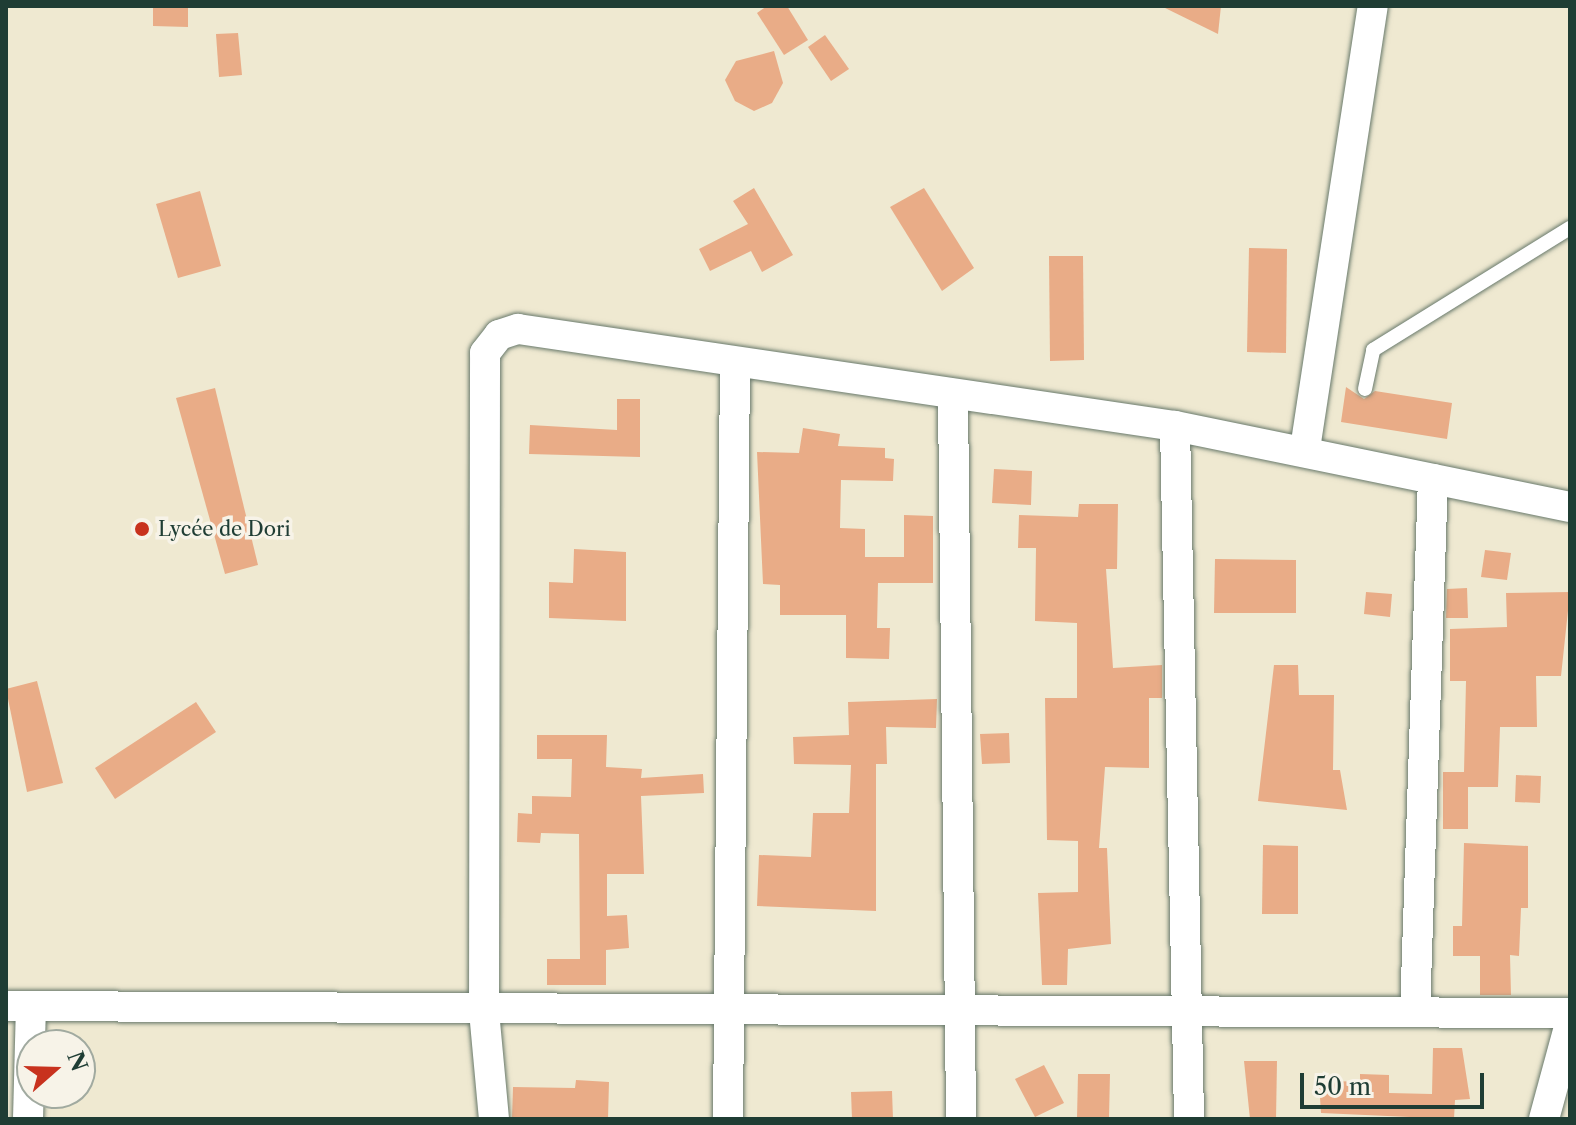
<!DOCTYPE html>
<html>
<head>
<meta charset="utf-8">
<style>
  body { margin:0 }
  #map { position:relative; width:1576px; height:1125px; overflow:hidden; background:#efe9d1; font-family:"Libre Caslon Text",serif }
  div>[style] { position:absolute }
  .building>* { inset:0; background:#e9ac87 }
  .roads { filter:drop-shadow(0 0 2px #68796b) drop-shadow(0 0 2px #68796b) }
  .service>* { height:14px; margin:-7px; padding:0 7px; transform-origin:7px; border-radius:7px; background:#fff }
  .minor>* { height:30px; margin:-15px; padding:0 15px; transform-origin:15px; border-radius:15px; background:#fff }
  .dots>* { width:22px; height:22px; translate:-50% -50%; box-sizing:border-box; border:4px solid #f7f3e8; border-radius:50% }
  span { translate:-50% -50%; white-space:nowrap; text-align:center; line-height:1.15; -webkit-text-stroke:7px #f7f3e8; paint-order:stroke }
  .poi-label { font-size:20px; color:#1f3d34 }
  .left { translate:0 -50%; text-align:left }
  .frame { position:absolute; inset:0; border:8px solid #1f3d34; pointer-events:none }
  .north { position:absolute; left:16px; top:1029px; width:80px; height:80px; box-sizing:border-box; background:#f7f3e8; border:2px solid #a1aaa0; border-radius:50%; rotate:70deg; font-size:22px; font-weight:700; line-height:32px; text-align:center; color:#1f3d34 }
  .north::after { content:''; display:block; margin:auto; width:28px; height:36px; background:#c8321e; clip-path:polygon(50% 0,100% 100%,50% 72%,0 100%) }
  .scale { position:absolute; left:1300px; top:1073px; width:184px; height:36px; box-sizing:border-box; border:4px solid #1f3d34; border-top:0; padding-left:10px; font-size:24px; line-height:28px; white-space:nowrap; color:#1f3d34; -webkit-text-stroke:6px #f7f3e8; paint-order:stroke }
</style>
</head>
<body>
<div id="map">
  <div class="building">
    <i style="clip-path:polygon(153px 6px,188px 6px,188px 27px,153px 26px)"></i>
    <i style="clip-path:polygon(767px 6px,787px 6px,808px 40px,784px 55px,757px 13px)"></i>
    <i style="clip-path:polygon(1161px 6px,1221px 6px,1218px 34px)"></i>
    <i style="clip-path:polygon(238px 33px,242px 75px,219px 77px,216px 34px)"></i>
    <i style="clip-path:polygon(825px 35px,849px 69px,831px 81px,808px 47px)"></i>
    <i style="clip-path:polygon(774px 51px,783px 83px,772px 103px,754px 111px,735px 101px,725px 80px,736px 61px)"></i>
    <i style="clip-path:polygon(754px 188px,793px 255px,762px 272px,751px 251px,710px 271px,699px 249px,748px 224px,733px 201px)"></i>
    <i style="clip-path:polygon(924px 188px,974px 268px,942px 291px,890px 207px)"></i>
    <i style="clip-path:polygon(200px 191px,221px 266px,178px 278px,156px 204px)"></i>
    <i style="clip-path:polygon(1249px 248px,1287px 249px,1286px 353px,1247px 352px)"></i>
    <i style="clip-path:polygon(1049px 256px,1083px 256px,1084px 360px,1050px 361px)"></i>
    <i style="clip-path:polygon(1346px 387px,1364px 399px,1375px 391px,1452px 403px,1447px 439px,1341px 422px)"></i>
    <i style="clip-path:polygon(215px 388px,258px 565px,225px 574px,176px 398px)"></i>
    <i style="clip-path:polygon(617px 399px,640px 399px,640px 457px,529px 454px,530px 425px,617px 430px)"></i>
    <i style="clip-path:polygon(803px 428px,840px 434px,838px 446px,885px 448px,885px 458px,894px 459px,893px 481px,841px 480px,840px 528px,865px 529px,865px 557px,904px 557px,904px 515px,933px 516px,933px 583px,878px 583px,877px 628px,890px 628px,889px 659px,846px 658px,846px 615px,780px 615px,780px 585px,763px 584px,757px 452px,799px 453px)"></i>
    <i style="clip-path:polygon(994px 469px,1032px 471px,1031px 505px,992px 503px)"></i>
    <i style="clip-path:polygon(1079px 504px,1118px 504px,1117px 569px,1106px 569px,1113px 668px,1162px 665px,1162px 698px,1149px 698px,1149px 768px,1105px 767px,1099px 848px,1107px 848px,1111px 944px,1068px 949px,1067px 985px,1042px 985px,1038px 893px,1078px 892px,1078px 841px,1047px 840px,1045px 698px,1077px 698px,1077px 623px,1035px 621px,1036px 548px,1018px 548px,1019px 515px,1078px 517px)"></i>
    <i style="clip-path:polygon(574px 549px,626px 552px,626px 621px,549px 618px,549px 582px,573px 583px)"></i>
    <i style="clip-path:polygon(1485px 550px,1511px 553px,1507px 580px,1481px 577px)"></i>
    <i style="clip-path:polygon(1215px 559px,1296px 560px,1296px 613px,1214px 613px)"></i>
    <i style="clip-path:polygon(1467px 588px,1468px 618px,1446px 618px,1447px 589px)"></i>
    <i style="clip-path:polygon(1366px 592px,1392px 594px,1390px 617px,1364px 614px)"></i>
    <i style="clip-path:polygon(1570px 592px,1561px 676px,1536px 676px,1537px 727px,1500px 727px,1498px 787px,1468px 787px,1468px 829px,1443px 829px,1443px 772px,1464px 772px,1466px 681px,1450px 681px,1450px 629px,1507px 627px,1506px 593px)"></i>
    <i style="clip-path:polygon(1274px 665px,1298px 665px,1299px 695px,1334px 695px,1333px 770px,1340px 770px,1347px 810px,1258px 801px)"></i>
    <i style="clip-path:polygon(37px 681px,63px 783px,27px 792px,6px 689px)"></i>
    <i style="clip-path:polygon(937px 699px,936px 728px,886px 727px,887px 764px,876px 764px,876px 911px,757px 906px,759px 855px,811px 857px,813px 813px,849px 813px,851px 765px,794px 764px,793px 737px,849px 735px,848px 702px)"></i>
    <i style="clip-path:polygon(196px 702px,216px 732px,115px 799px,95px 768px)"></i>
    <i style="clip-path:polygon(1009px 733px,1010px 763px,982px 764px,980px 734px)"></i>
    <i style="clip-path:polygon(537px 735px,607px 735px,606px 767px,642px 769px,641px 778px,703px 774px,704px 793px,641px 796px,644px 874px,607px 874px,607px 916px,627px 915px,629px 948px,606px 950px,606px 985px,547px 985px,547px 959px,580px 959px,579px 834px,541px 833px,540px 843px,517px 842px,518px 813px,532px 814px,532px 796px,571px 797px,572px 759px,537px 759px)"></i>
    <i style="clip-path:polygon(1516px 775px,1541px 776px,1540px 803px,1515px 802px)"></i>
    <i style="clip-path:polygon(1464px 843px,1528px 846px,1528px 908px,1521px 908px,1519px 956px,1510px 955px,1511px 995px,1480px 995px,1480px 956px,1453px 956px,1453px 926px,1462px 926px)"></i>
    <i style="clip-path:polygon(1263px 845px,1298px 846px,1298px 914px,1262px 914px)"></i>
    <i style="clip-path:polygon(1433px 1048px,1462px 1048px,1470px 1099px,1455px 1100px,1454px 1119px,1321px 1113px,1319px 1082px,1360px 1081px,1360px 1074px,1389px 1075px,1389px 1093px,1432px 1094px)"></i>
    <i style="clip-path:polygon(1244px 1061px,1277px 1061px,1276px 1119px,1250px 1119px)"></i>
    <i style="clip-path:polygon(1044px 1065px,1064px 1103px,1035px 1117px,1015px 1079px)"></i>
    <i style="clip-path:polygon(1078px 1074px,1110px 1074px,1109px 1118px,1077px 1118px)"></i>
    <i style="clip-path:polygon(576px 1080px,609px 1082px,608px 1119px,512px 1119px,513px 1087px,575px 1088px)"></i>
    <i style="clip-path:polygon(892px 1091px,893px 1119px,852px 1119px,851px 1092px)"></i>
  </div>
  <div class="roads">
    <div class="service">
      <i style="left:1365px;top:389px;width:40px;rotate:-78deg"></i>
      <i style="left:1373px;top:350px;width:232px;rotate:-31.8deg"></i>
    </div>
    <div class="minor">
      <i style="left:953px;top:398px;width:721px;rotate:89.36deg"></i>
      <i style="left:1175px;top:426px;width:693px;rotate:88.84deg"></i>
      <i style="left:1305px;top:449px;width:448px;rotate:-81.3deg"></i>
      <i style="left:6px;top:1006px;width:1564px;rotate:0.26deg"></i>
      <i style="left:1415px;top:1012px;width:533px;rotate:-88.07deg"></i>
      <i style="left:28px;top:1119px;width:113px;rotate:-88.5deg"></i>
      <i style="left:494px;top:1119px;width:107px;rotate:-95.3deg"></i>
      <i style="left:484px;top:1012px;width:659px;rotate:-89.91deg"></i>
      <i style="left:485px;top:353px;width:23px;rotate:-52deg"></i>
      <i style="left:499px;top:335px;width:20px;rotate:-18deg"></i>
      <i style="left:518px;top:329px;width:664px;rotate:8.4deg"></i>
      <i style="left:1175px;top:426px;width:403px;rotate:11.6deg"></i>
      <i style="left:728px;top:1119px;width:757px;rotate:-89.47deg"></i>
      <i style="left:1544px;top:1119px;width:99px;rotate:-74.8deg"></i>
    </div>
  </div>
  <div class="dots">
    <i style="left:142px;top:529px;background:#c8321e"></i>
  </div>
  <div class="poi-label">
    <span class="left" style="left:158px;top:529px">Lycée de Dori</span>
  </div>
  <div class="frame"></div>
  <div class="north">N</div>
  <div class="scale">50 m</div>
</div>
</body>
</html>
